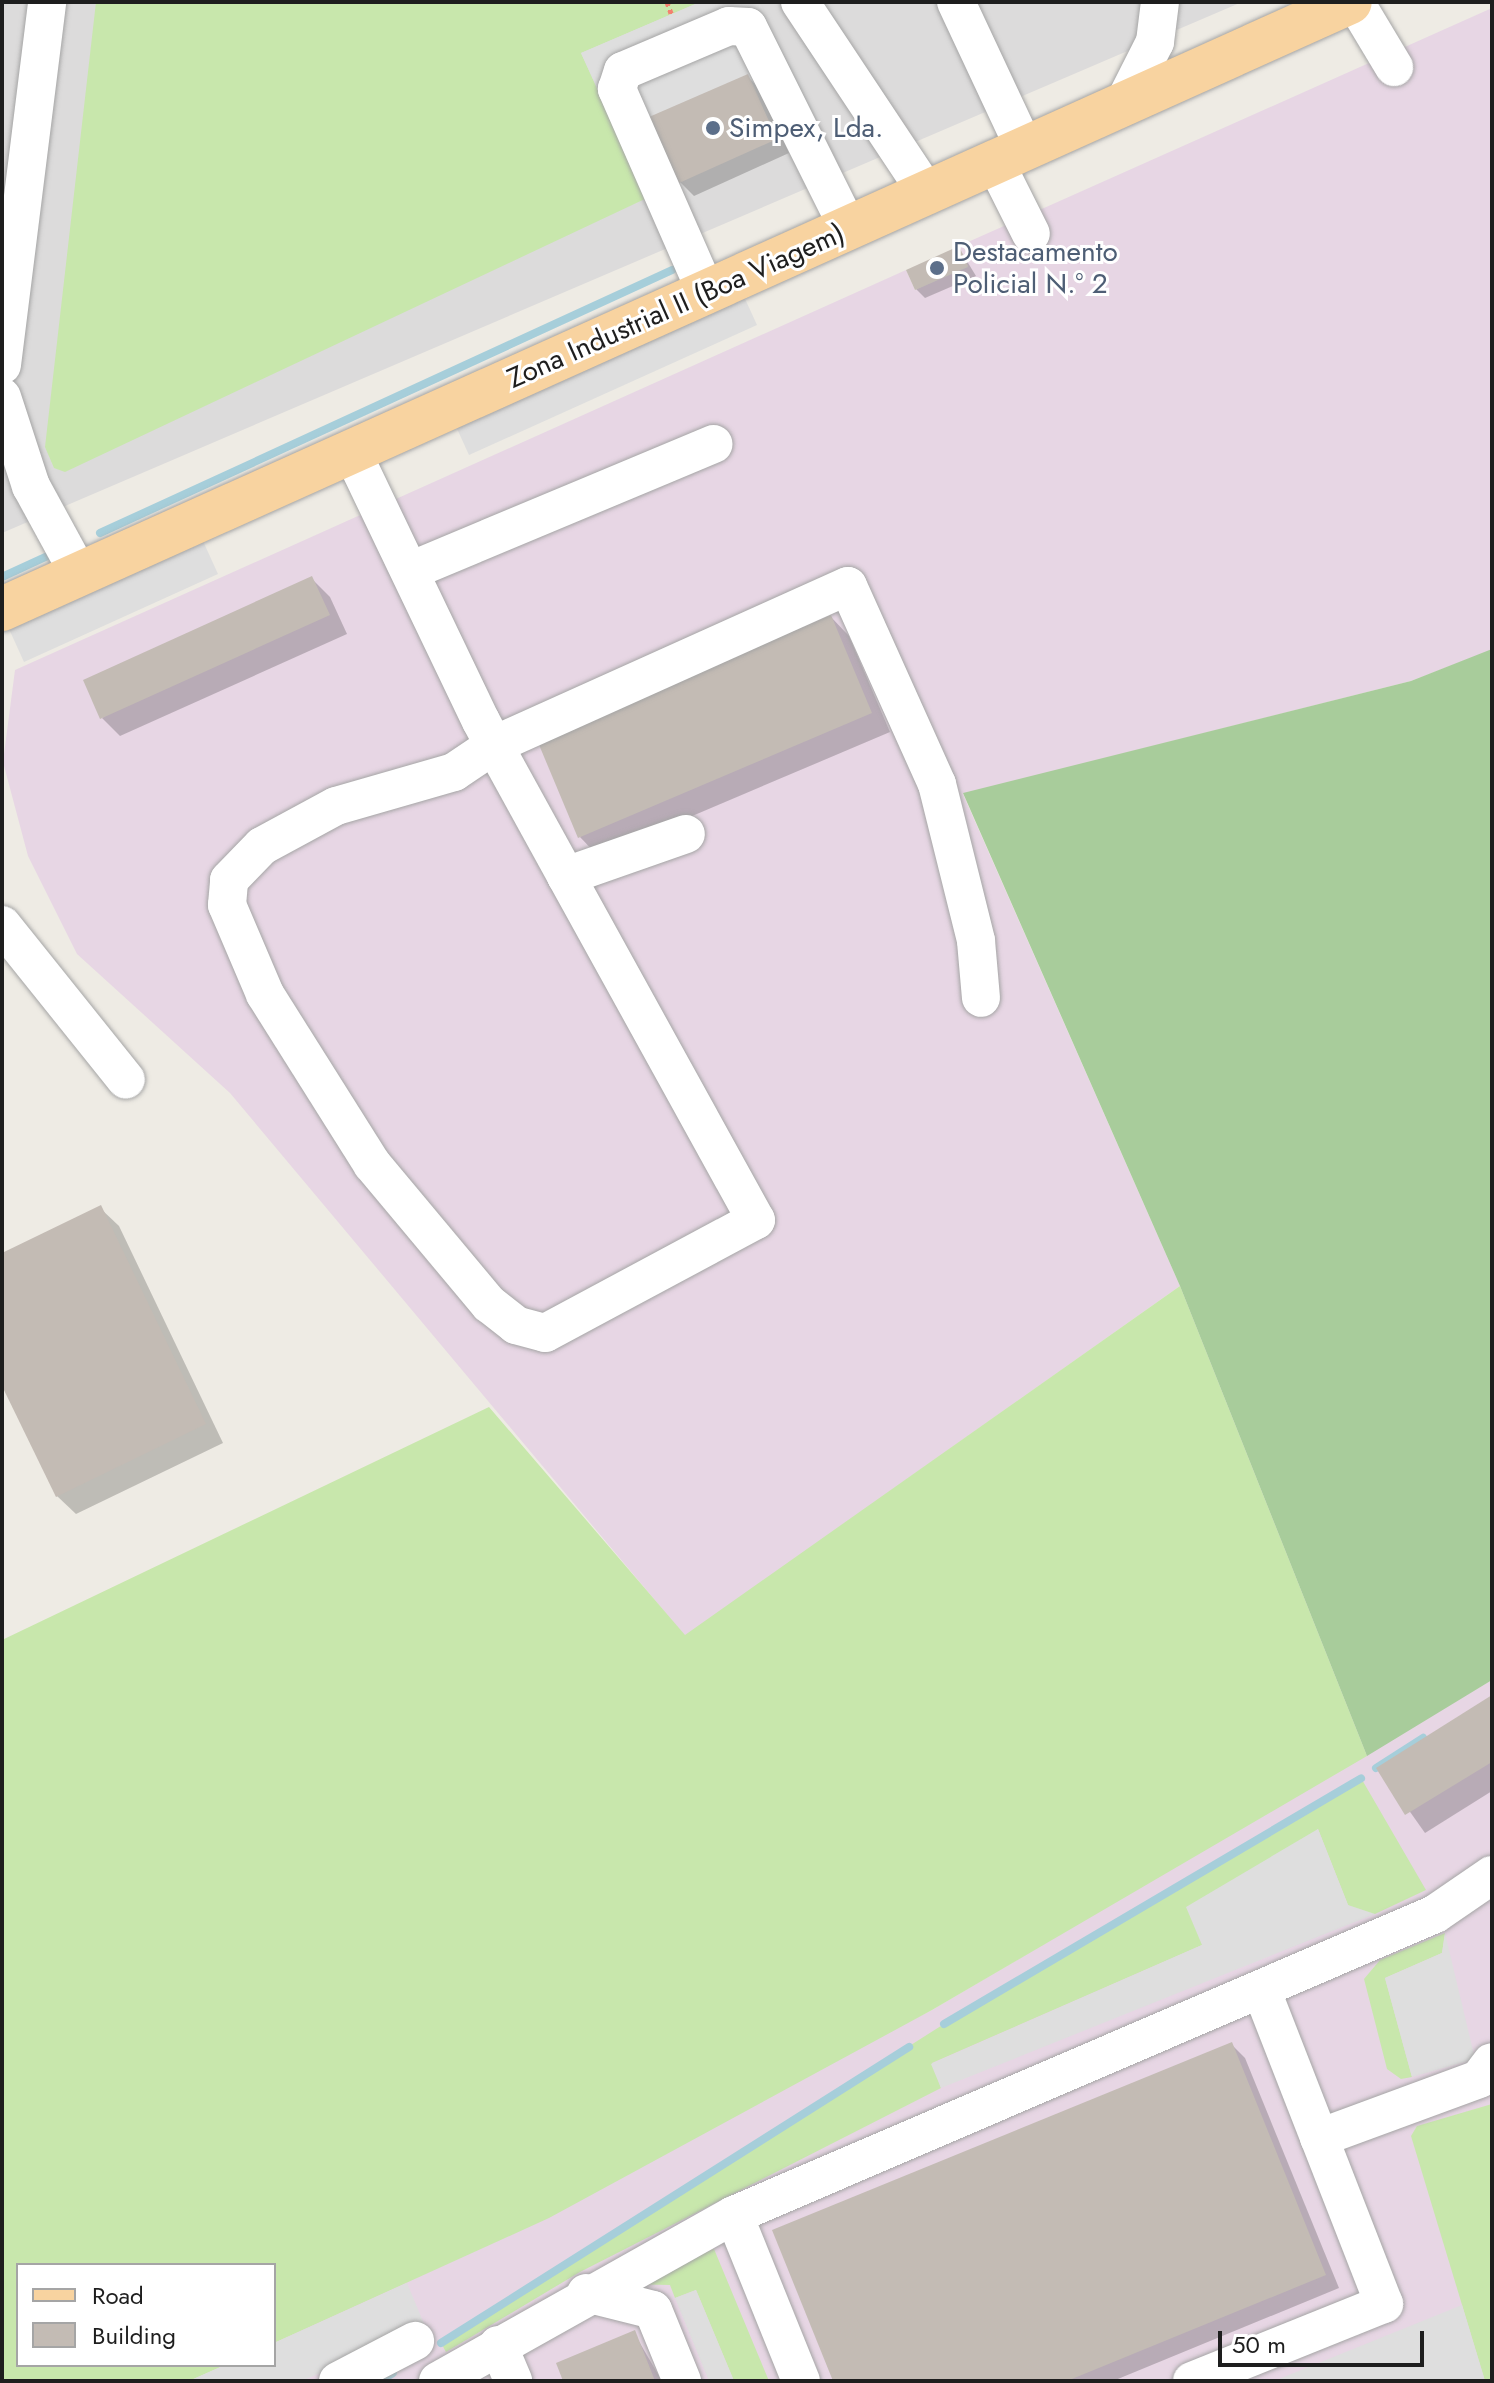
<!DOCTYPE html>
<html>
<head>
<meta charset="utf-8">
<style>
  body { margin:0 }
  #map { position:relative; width:1494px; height:2383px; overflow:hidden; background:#eeebe4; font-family:Jost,sans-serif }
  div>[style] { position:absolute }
  .residential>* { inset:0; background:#dcdbdb }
  .industrial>* { inset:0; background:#e7d6e4 }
  .grass>* { inset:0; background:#c8e7ac }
  .forest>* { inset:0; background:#a8cc9b }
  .parking>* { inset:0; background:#dedede }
  .shadow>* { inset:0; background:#0003 }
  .stream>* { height:8px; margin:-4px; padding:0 4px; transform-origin:4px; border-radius:4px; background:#a6ceda }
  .building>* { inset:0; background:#c3bbb4 }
  .path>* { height:5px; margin-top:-2.5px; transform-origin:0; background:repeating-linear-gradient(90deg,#f38070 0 4px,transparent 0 8px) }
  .roads { filter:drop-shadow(0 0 2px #a5a5a5) drop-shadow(0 0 2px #a5a5a5) }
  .minor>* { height:38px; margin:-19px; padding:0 19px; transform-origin:19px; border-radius:19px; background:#fff }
  .major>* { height:44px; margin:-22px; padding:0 22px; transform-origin:22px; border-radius:22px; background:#f8d3a0 }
  .dots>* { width:22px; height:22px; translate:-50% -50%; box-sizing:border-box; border:4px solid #fff; border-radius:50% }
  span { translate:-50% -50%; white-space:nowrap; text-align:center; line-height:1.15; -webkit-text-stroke:6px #fff; paint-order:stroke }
  .service-label { font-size:28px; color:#4e5e75 }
  .left { translate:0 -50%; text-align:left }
  .street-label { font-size:28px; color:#1e1e1e }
  .frame { position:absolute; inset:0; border:4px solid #1e1e1e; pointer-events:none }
  .legend { position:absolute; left:16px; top:2263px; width:260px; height:104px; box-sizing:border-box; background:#fff; border:2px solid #a5a5a5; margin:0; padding:10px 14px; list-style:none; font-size:24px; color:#1e1e1e }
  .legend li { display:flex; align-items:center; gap:16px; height:40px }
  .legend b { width:40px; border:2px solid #a5a5a5 }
  .scale { position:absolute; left:1218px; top:2331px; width:206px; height:36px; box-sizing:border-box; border:4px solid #1e1e1e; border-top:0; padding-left:10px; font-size:24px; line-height:28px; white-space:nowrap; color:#1e1e1e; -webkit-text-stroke:6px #fff; paint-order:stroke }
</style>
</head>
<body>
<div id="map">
  <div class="residential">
    <i style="clip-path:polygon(2px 2px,1242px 2px,2px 533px)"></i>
  </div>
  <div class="industrial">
    <i style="clip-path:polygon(1492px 8px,1492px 650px,1411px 681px,963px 794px,1180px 1286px,685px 1636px,230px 1093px,77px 954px,28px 856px,3px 762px,15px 670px,906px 270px,915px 290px,968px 267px,959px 246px)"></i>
    <i style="clip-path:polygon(1492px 1680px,1492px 2381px,189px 2381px,225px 2365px,274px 2365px,274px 2343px,932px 2010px)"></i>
  </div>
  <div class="grass">
    <i style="clip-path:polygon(96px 2px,700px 2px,581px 53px,647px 198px,65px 472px,54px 468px,45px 447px)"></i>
    <i style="clip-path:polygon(1180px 1286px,1367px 1756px,932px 2010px,549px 2218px,274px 2343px,274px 2265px,18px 2265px,18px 2365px,225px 2365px,189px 2381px,2px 2381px,2px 1640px,489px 1407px,685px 1635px)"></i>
    <i style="clip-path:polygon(1361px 1778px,1426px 1890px,1375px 1914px,1359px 1914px,1348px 1905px,1318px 1829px,1202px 1945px,932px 2063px,941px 2088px,580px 2272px,446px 2352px,441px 2343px,944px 2024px)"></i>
    <i style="clip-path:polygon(1445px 1933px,1442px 1953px,1385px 1978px,1412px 2077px,1401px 2079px,1387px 2069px,1364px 1979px,1380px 1960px)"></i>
    <i style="clip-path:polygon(1492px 2104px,1492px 2381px,1485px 2381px,1411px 2136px,1417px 2126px)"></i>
    <i style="clip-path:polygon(714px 2249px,769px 2381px,734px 2381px,696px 2290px,675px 2298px,670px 2285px,624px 2284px)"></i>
  </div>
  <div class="forest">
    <i style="clip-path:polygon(1492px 649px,1492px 1680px,1367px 1756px,1180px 1286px,963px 793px,1411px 681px)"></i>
  </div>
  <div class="parking">
    <i style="clip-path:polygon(700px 2px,759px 2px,820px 120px,777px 139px,748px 74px,650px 117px,647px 198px,581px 53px)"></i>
    <i style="clip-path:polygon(741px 290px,757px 325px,469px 455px,453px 420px)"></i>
    <i style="clip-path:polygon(203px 541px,218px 574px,24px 662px,9px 629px)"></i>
    <i style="clip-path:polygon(1318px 1829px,1348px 1905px,1375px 1914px,941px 2088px,931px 2064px,1202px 1945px,1186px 1907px)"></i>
    <i style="clip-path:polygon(1445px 1933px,1475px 2059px,1412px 2077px,1385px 1978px,1442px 1953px)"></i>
    <i style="clip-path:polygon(407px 2283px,425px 2326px,302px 2381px,189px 2381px,225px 2365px,274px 2365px,274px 2343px)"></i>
    <i style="clip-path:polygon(696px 2290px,734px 2381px,709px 2381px,675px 2298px)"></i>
    <i style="clip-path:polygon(1462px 2305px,1485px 2381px,1274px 2381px)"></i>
  </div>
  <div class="shadow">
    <i style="clip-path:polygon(747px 76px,761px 90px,789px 153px,694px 196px,680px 182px)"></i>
    <i style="clip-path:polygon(959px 248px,976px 276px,925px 298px,916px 289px)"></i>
    <i style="clip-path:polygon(312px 579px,330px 597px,347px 634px,120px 736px,102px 718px)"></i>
    <i style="clip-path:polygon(831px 617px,849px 636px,890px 732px,598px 856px,580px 837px)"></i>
    <i style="clip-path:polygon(100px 1208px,119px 1226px,223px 1443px,76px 1514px,57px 1496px,2px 1382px,2px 1256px)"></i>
    <i style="clip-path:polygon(1492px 1698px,1492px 1791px,1425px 1833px,1379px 1768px)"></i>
    <i style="clip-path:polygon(1231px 2044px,1245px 2058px,1339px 2288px,1113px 2381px,835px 2381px)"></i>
    <i style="clip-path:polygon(634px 2333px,662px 2381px,565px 2381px)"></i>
  </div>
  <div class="stream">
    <i style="left:100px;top:533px;width:630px;rotate:-24.69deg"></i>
    <i style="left:2px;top:577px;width:57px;rotate:-24.8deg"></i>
    <i style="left:1376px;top:1768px;width:56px;rotate:-32.6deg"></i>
    <i style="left:944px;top:2024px;width:484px;rotate:-30.5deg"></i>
    <i style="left:441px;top:2343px;width:554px;rotate:-32.31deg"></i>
    <i style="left:380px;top:2381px;width:15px;rotate:-32deg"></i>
  </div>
  <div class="building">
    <i style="clip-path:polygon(748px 74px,777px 139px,679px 183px,649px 117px)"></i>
    <i style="clip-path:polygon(959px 246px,968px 266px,915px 290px,906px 270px)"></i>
    <i style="clip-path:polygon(312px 576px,330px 615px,100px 719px,83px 680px)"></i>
    <i style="clip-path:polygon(831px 615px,872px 713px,578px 838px,537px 740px)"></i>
    <i style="clip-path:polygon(101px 1205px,206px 1424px,56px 1497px,2px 1386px,2px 1253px)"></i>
    <i style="clip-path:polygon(1492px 1695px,1492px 1762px,1405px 1815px,1376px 1768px)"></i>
    <i style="clip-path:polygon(1232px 2042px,1326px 2275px,1067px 2381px,833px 2381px,772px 2230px)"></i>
    <i style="clip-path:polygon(635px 2330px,655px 2381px,563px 2381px,556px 2363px)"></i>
  </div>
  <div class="path">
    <i style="left:667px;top:2px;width:15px;rotate:70deg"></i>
  </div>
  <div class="roads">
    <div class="minor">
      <i style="left:800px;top:2px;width:229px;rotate:56.4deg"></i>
      <i style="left:956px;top:2px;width:162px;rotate:64.9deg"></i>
      <i style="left:1355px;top:2px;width:76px;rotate:59deg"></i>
      <i style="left:1123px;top:105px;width:71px;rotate:-63.1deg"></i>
      <i style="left:1155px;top:42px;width:40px;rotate:-82.9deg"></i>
      <i style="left:995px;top:162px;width:80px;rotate:63.4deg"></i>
      <i style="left:706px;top:292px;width:222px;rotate:-113.7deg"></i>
      <i style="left:617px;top:89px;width:19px;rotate:-72deg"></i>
      <i style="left:623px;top:71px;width:115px;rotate:-23deg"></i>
      <i style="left:729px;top:26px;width:19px;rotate:3deg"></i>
      <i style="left:748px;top:27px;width:225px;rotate:63.5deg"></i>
      <i style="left:2px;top:365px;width:366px;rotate:-82.9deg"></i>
      <i style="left:2px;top:397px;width:94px;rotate:72deg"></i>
      <i style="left:31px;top:486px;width:100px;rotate:61.4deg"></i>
      <i style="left:352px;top:452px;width:298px;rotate:64.4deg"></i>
      <i style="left:481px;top:721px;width:27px;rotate:62deg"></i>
      <i style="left:494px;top:745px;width:149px;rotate:61.2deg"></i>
      <i style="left:566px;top:876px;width:393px;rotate:61.1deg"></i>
      <i style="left:756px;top:1220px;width:239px;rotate:151.8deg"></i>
      <i style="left:545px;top:1333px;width:30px;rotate:-165deg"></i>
      <i style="left:516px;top:1325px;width:34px;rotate:-142deg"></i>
      <i style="left:489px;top:1304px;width:182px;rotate:-129.9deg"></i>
      <i style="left:372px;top:1164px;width:201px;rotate:-122.2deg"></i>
      <i style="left:265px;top:994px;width:97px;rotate:-113.1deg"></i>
      <i style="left:227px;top:905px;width:25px;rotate:-85deg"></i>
      <i style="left:229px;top:880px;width:47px;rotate:-45.9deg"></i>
      <i style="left:262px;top:846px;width:84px;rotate:-28.4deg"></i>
      <i style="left:336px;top:806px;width:123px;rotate:-16.1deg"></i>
      <i style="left:454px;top:772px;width:48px;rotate:-34deg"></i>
      <i style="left:494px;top:745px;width:388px;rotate:-24.2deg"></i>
      <i style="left:848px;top:586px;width:217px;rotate:65.8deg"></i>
      <i style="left:937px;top:784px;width:162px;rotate:76deg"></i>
      <i style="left:976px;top:941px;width:57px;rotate:85deg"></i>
      <i style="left:410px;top:571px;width:329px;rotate:-22.7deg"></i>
      <i style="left:566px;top:876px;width:127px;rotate:-19.3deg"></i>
      <i style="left:2px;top:925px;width:198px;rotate:51.3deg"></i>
      <i style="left:1319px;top:2138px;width:171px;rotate:-20.2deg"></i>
      <i style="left:1479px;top:2079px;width:21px;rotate:-53deg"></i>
      <i style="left:586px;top:2293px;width:69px;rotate:14.2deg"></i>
      <i style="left:653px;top:2310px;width:77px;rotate:67.8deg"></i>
      <i style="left:498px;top:2345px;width:39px;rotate:67deg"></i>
      <i style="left:338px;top:2381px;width:87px;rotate:-27.5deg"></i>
      <i style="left:438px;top:2381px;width:339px;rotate:-29.3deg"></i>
      <i style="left:801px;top:2381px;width:179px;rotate:-112deg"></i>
      <i style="left:734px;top:2215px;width:763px;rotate:-23.24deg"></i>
      <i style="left:1435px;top:1914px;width:69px;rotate:-34.4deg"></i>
      <i style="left:1192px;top:2381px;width:207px;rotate:-21.9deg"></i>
      <i style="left:1384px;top:2304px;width:336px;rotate:-111.3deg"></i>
    </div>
    <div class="major">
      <i style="left:2px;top:609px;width:1478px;rotate:-24.24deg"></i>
    </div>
  </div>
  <div class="dots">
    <i style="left:713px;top:128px;background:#5c6f8a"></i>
    <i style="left:937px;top:268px;background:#5c6f8a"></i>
  </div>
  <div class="service-label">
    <span class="left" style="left:729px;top:128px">Simpex, Lda.</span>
    <span class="left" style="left:953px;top:268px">Destacamento<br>Policial N.º 2</span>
  </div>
  <div class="street-label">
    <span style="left:676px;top:306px;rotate:-24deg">Zona Industrial II (Boa Viagem)</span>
  </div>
  <div class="frame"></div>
  <ul class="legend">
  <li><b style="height:10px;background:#f8d3a0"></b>Road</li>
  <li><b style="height:22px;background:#c3bbb4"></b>Building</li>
  </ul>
  <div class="scale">50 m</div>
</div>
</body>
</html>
